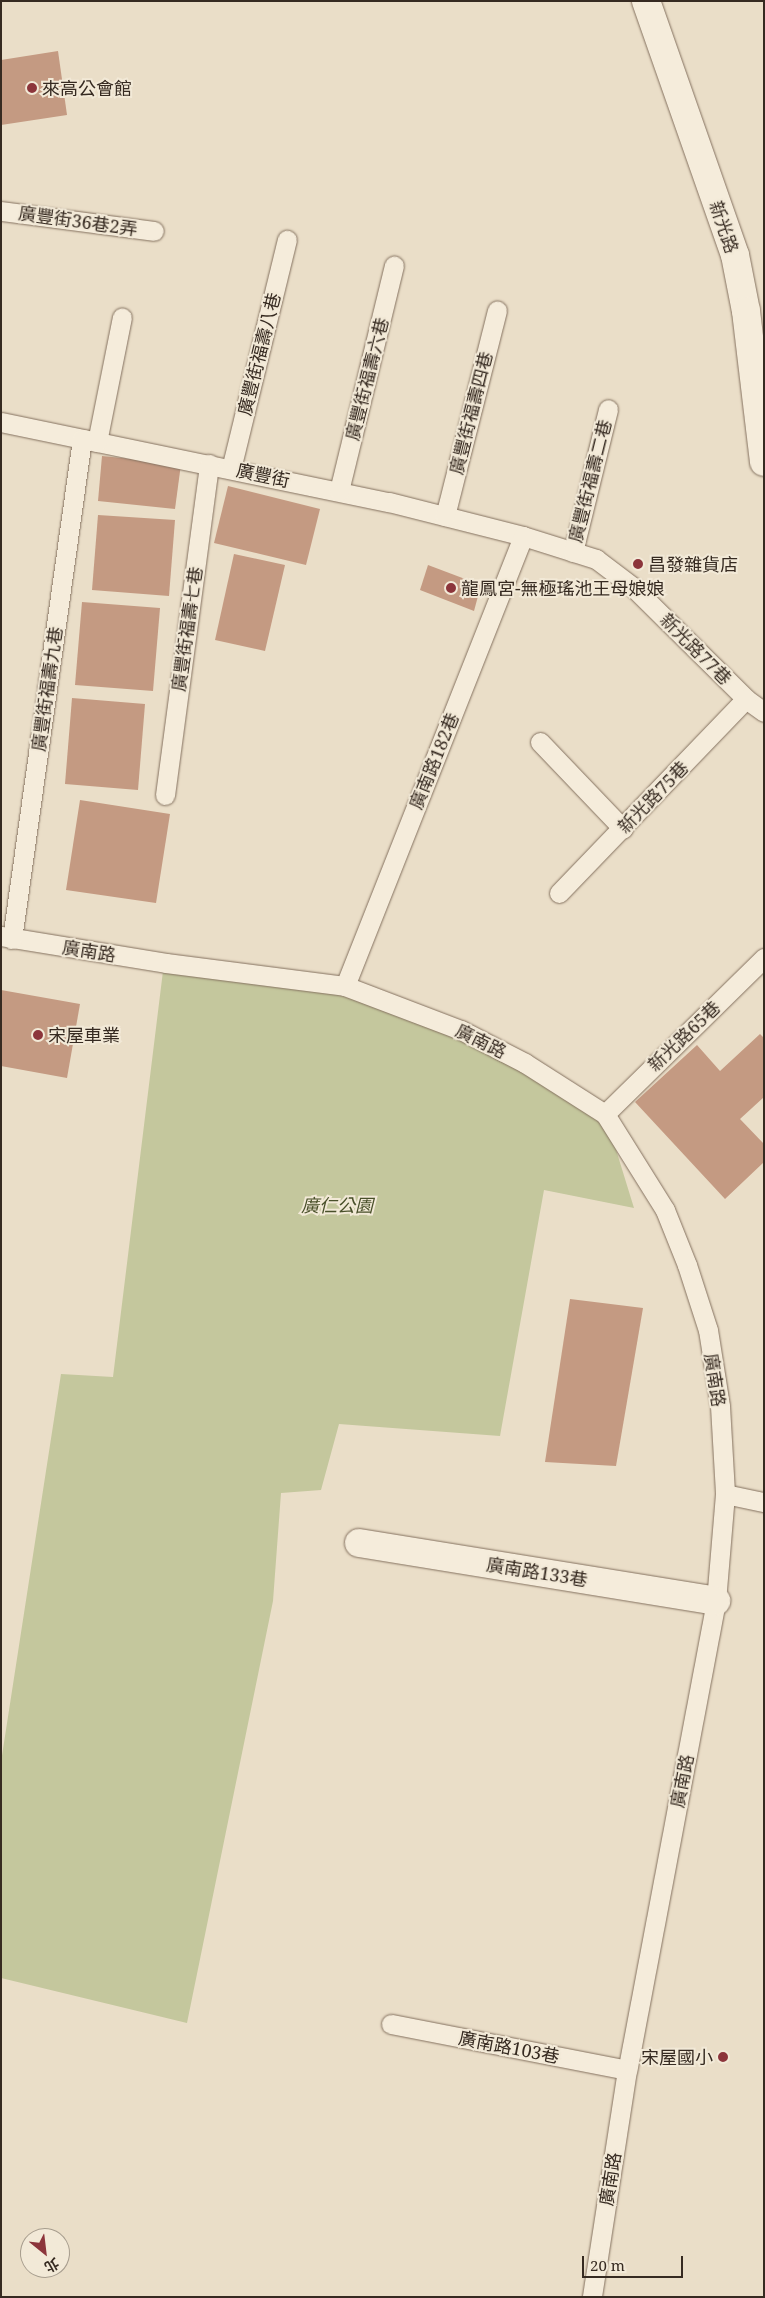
<!DOCTYPE html>
<html>
<head>
<meta charset="utf-8">
<style>
  body { margin:0 }
  #map { position:relative; width:765px; height:2298px; overflow:hidden; background:#eadec8; font-family:"Noto Serif","Noto Sans TC",serif }
  div>[style] { position:absolute }
  .green>* { inset:0; background:#c4c79d }
  .building>* { inset:0; background:#c49a82 }
  .roads { filter:drop-shadow(0 0 1px #84715f) drop-shadow(0 0 1px #84715f) }
  .service>* { height:19px; margin:-9.5px; padding:0 9.5px; transform-origin:9.5px; border-radius:9.5px; background:#f5ecdb }
  .minor>* { height:28px; margin:-14px; padding:0 14px; transform-origin:14px; border-radius:14px; background:#f5ecdb }
  .dots>* { width:14px; height:14px; translate:-50% -50%; box-sizing:border-box; border:2px solid #f2e9d7; border-radius:50% }
  span { translate:-50% -50%; white-space:nowrap; text-align:center; line-height:1.15; -webkit-text-stroke:4px #f2e9d7; paint-order:stroke }
  .poi-label { font-size:18px; color:#362a21 }
  .left { translate:0 -50%; text-align:left }
  .right { translate:-100% -50%; text-align:right }
  .street-label { font-size:18px; color:#362a21 }
  .park-label { font-size:18px; color:#49502a; font-style:italic }
  .frame { position:absolute; inset:0; border:2px solid #362a21; pointer-events:none }
  .north { position:absolute; left:20px; top:2228px; width:50px; height:50px; box-sizing:border-box; background:#f2e9d7; border:1px solid #a79d8e; border-radius:50%; rotate:151deg; font-size:14px; font-weight:700; line-height:20px; text-align:center; color:#362a21 }
  .north::after { content:''; display:block; margin:auto; width:18px; height:22px; background:#8c353b; clip-path:polygon(50% 0,100% 100%,50% 72%,0 100%) }
  .scale { position:absolute; left:582px; top:2256px; width:101px; height:22px; box-sizing:border-box; border:2px solid #362a21; border-top:0; padding-left:6px; font-size:15px; line-height:18px; white-space:nowrap; color:#362a21; -webkit-text-stroke:4px #f2e9d7; paint-order:stroke }
</style>
</head>
<body>
<div id="map">
  <div class="green">
    <i style="clip-path:polygon(163px 971px,279px 978px,461px 1030px,605px 1114px,634px 1208px,544px 1190px,500px 1436px,339px 1424px,321px 1490px,281px 1493px,273px 1601px,187px 2023px,1px 1978px,1px 1762px,61px 1374px,113px 1377px)"></i>
  </div>
  <div class="building">
    <i style="clip-path:polygon(58px 51px,67px 115px,1px 125px,1px 60px)"></i>
    <i style="clip-path:polygon(102px 456px,181px 464px,175px 509px,98px 501px)"></i>
    <i style="clip-path:polygon(228px 486px,320px 509px,306px 565px,214px 543px)"></i>
    <i style="clip-path:polygon(98px 515px,175px 520px,169px 596px,92px 590px)"></i>
    <i style="clip-path:polygon(234px 554px,285px 565px,265px 651px,215px 640px)"></i>
    <i style="clip-path:polygon(428px 565px,481px 585px,474px 611px,420px 590px)"></i>
    <i style="clip-path:polygon(82px 602px,160px 608px,153px 691px,75px 685px)"></i>
    <i style="clip-path:polygon(72px 698px,145px 704px,138px 790px,65px 784px)"></i>
    <i style="clip-path:polygon(80px 800px,170px 814px,156px 903px,66px 890px)"></i>
    <i style="clip-path:polygon(1px 990px,80px 1004px,67px 1078px,1px 1066px)"></i>
    <i style="clip-path:polygon(760px 1034px,764px 1038px,764px 1097px,740px 1119px,764px 1144px,764px 1162px,725px 1199px,635px 1102px,697px 1045px,720px 1071px)"></i>
    <i style="clip-path:polygon(570px 1299px,643px 1308px,616px 1466px,545px 1462px)"></i>
  </div>
  <div class="roads">
    <div class="service">
      <i style="left:1px;top:211px;width:154px;rotate:7.4deg"></i>
      <i style="left:1px;top:422px;width:396px;rotate:11.7deg"></i>
      <i style="left:389px;top:502px;width:138px;rotate:14.2deg"></i>
      <i style="left:523px;top:536px;width:77px;rotate:17.5deg"></i>
      <i style="left:596px;top:559px;width:46px;rotate:37.1deg"></i>
      <i style="left:633px;top:587px;width:159px;rotate:44.7deg"></i>
      <i style="left:746px;top:699px;width:22px;rotate:36deg"></i>
      <i style="left:97px;top:442px;width:127px;rotate:-78.7deg"></i>
      <i style="left:231px;top:469px;width:236px;rotate:-76.3deg"></i>
      <i style="left:339px;top:491px;width:232px;rotate:-76.3deg"></i>
      <i style="left:445px;top:516px;width:212px;rotate:-75.8deg"></i>
      <i style="left:573px;top:552px;width:147px;rotate:-76.2deg"></i>
      <i style="left:540px;top:742px;width:120px;rotate:46.3deg"></i>
      <i style="left:165px;top:795px;width:334px;rotate:-82.4deg"></i>
      <i style="left:559px;top:893px;width:269px;rotate:-46.1deg"></i>
      <i style="left:1px;top:936px;width:167px;rotate:9.3deg"></i>
      <i style="left:166px;top:963px;width:180px;rotate:7.3deg"></i>
      <i style="left:345px;top:986px;width:124px;rotate:20.8deg"></i>
      <i style="left:461px;top:1030px;width:72px;rotate:27.3deg"></i>
      <i style="left:525px;top:1063px;width:95px;rotate:32.5deg"></i>
      <i style="left:605px;top:1114px;width:113px;rotate:58deg"></i>
      <i style="left:665px;top:1210px;width:59px;rotate:68.2deg"></i>
      <i style="left:687px;top:1265px;width:68px;rotate:72.1deg"></i>
      <i style="left:708px;top:1330px;width:77px;rotate:81deg"></i>
      <i style="left:720px;top:1406px;width:88px;rotate:86.7deg"></i>
      <i style="left:725px;top:1494px;width:107px;rotate:94.8deg"></i>
      <i style="left:716px;top:1601px;width:477px;rotate:100.7deg"></i>
      <i style="left:627px;top:2070px;width:230px;rotate:98.8deg"></i>
      <i style="left:12px;top:939px;width:505px;rotate:-82.03deg"></i>
      <i style="left:345px;top:986px;width:484px;rotate:-68.4deg"></i>
      <i style="left:605px;top:1114px;width:223px;rotate:-44.5deg"></i>
      <i style="left:725px;top:1494px;width:40px;rotate:12deg"></i>
      <i style="left:391px;top:2024px;width:240px;rotate:11deg"></i>
    </div>
    <div class="minor">
      <i style="left:646px;top:1px;width:269px;rotate:70.7deg"></i>
      <i style="left:735px;top:255px;width:57px;rotate:78.9deg"></i>
      <i style="left:746px;top:311px;width:152px;rotate:83.2deg"></i>
      <i style="left:359px;top:1543px;width:362px;rotate:9.2deg"></i>
    </div>
  </div>
  <div class="dots">
    <i style="left:32px;top:88px;background:#8c353b"></i>
    <i style="left:638px;top:564px;background:#8c353b"></i>
    <i style="left:451px;top:588px;background:#8c353b"></i>
    <i style="left:38px;top:1035px;background:#8c353b"></i>
    <i style="left:723px;top:2057px;background:#8c353b"></i>
  </div>
  <div class="poi-label">
    <span class="left" style="left:42px;top:88px">來高公會館</span>
    <span class="left" style="left:648px;top:564px">昌發雜貨店</span>
    <span class="left" style="left:461px;top:588px">龍鳳宮-無極瑤池王母娘娘</span>
    <span class="left" style="left:48px;top:1035px">宋屋車業</span>
    <span class="right" style="left:713px;top:2057px">宋屋國小</span>
  </div>
  <div class="street-label">
    <span style="left:78px;top:221px;rotate:8deg">廣豐街36巷2弄</span>
    <span style="left:724px;top:227px;rotate:71deg">新光路</span>
    <span style="left:259px;top:354px;rotate:-76deg">廣豐街福壽八巷</span>
    <span style="left:367px;top:379px;rotate:-76deg">廣豐街福壽六巷</span>
    <span style="left:471px;top:413px;rotate:-76deg">廣豐街福壽四巷</span>
    <span style="left:263px;top:475px;rotate:12deg">廣豐街</span>
    <span style="left:590px;top:481px;rotate:-76deg">廣豐街福壽二巷</span>
    <span style="left:187px;top:629px;rotate:-82deg">廣豐街福壽七巷</span>
    <span style="left:696px;top:649px;rotate:45deg">新光路77巷</span>
    <span style="left:47px;top:689px;rotate:-82deg">廣豐街福壽九巷</span>
    <span style="left:434px;top:761px;rotate:-68deg">廣南路182巷</span>
    <span style="left:653px;top:797px;rotate:-46deg">新光路75巷</span>
    <span style="left:89px;top:951px;rotate:9deg">廣南路</span>
    <span style="left:684px;top:1036px;rotate:-44deg">新光路65巷</span>
    <span style="left:481px;top:1041px;rotate:26deg">廣南路</span>
    <span style="left:715px;top:1380px;rotate:81deg">廣南路</span>
    <span style="left:537px;top:1572px;rotate:9deg">廣南路133巷</span>
    <span style="left:682px;top:1781px;rotate:-79deg">廣南路</span>
    <span style="left:509px;top:2047px;rotate:11deg">廣南路103巷</span>
    <span style="left:610px;top:2179px;rotate:-81deg">廣南路</span>
  </div>
  <div class="park-label">
    <span style="left:337px;top:1205px">廣仁公園</span>
  </div>
  <div class="frame"></div>
  <div class="north">北</div>
  <div class="scale">20 m</div>
</div>
</body>
</html>
